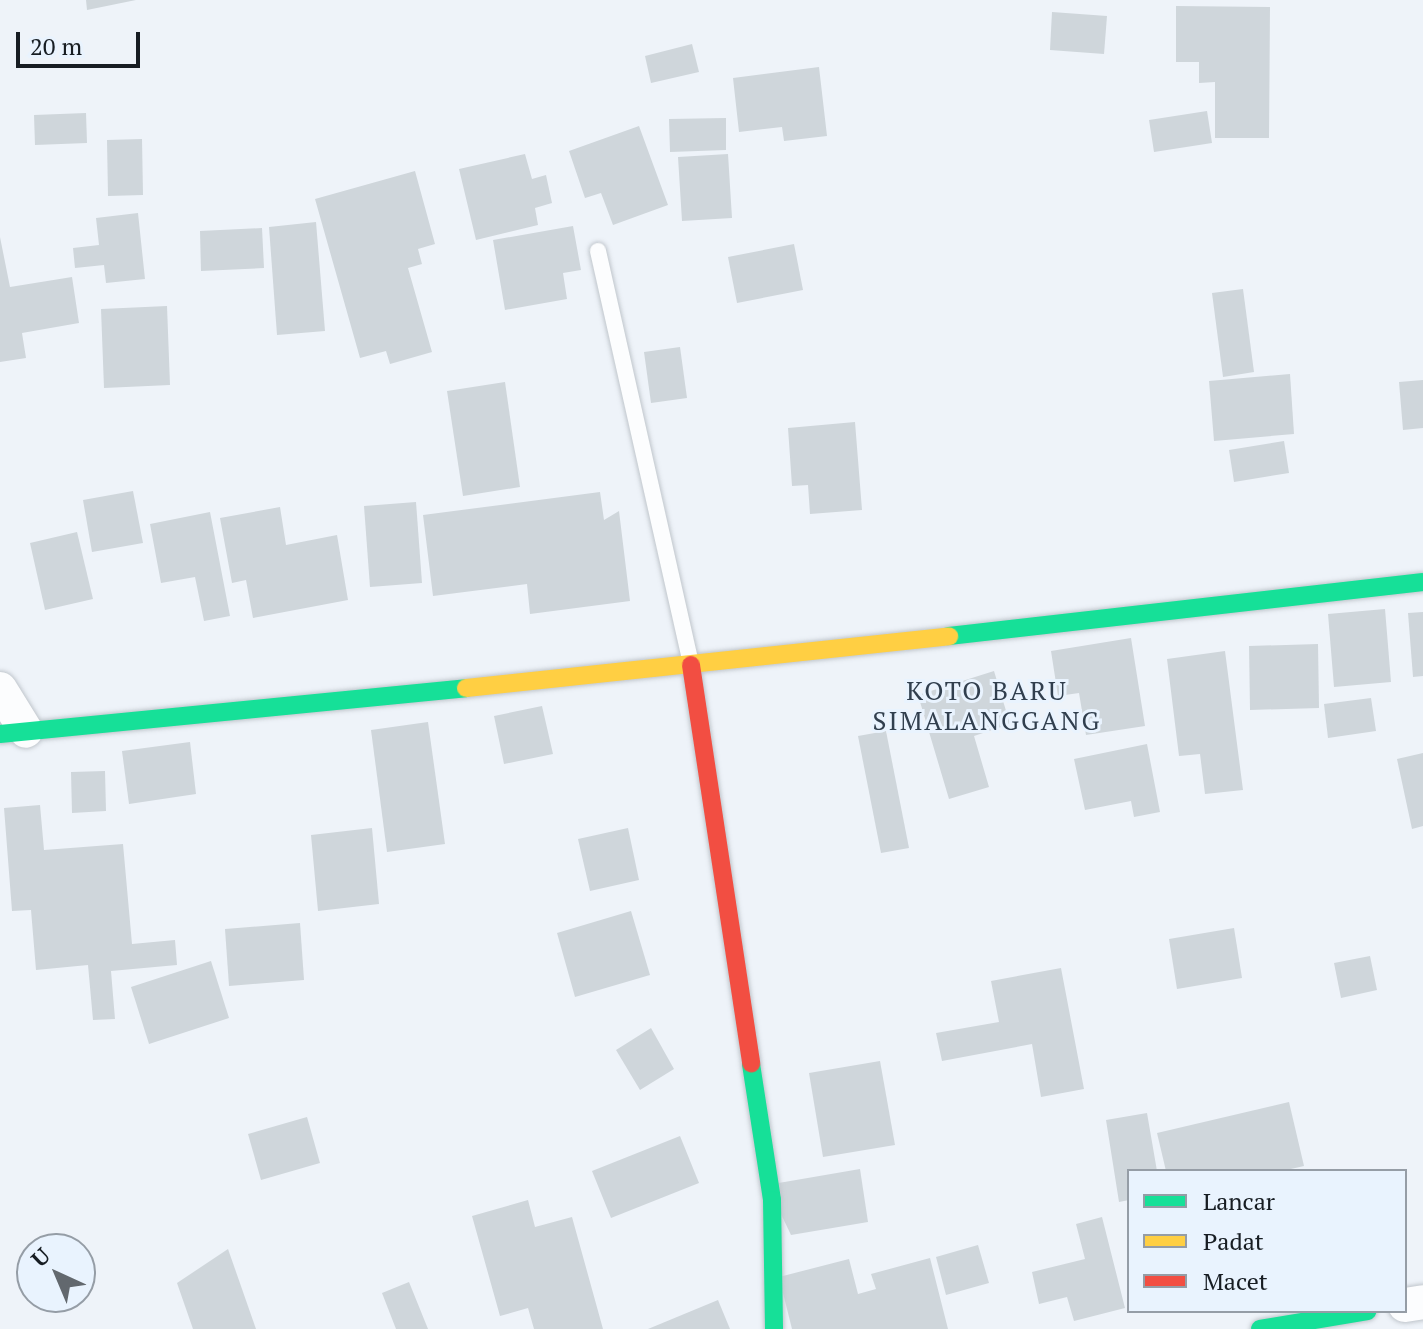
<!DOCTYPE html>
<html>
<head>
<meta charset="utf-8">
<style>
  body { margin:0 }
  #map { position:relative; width:1423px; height:1329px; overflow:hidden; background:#eef3f9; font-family:"PT Serif",serif }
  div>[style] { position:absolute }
  .building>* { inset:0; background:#cfd6db }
  .roads { filter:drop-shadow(0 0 2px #c0c6cc) drop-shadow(0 0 2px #c0c6cc) }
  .lane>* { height:16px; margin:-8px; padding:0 8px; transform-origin:8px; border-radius:8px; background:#fcfdfe }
  .street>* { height:34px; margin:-17px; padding:0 17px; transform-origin:17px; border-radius:17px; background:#fcfdfe }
  .fast>* { height:18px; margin:-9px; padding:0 9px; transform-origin:9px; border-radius:9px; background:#16e098 }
  .slow>* { height:18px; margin:-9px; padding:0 9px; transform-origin:9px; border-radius:9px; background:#ffcf43 }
  .jam>* { height:18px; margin:-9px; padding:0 9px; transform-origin:9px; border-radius:9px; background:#f24e42 }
  span { translate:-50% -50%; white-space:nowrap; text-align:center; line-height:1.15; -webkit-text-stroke:6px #e9f3fe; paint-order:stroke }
  .quarter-label { font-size:26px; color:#313f4e; letter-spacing:2px }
  .legend { position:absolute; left:1127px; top:1169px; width:280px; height:144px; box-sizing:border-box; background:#e9f3fe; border:2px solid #959da6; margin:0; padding:10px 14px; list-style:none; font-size:24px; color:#171d23 }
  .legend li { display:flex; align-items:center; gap:16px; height:40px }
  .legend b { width:40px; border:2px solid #959da6 }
  .north { position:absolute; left:16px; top:1233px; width:80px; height:80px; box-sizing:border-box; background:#e9f3fe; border:2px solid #959da6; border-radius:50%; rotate:316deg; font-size:22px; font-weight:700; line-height:32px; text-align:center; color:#171d23 }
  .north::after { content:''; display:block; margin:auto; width:28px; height:36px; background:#62686e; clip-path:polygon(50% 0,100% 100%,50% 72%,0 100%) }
  .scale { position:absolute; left:16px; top:32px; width:124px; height:36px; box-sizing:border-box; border:4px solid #171d23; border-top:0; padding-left:10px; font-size:24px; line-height:28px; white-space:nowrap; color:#171d23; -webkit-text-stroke:6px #e9f3fe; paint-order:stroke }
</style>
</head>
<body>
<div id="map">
  <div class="building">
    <i style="clip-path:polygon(86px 0,136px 0,87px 10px)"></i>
    <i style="clip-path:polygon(1176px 6px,1270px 7px,1269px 138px,1215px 138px,1215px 82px,1199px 83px,1199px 62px,1176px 62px)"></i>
    <i style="clip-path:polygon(1052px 12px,1107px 16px,1104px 54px,1050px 50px)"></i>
    <i style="clip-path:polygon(692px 44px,699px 72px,651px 83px,645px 56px)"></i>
    <i style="clip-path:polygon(819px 67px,827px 136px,784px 141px,782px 127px,739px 132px,733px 78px)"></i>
    <i style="clip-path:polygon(1207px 111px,1212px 143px,1154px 152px,1149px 120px)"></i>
    <i style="clip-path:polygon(86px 113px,87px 143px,35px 145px,34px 115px)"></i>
    <i style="clip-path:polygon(726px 118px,726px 150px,670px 152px,669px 119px)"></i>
    <i style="clip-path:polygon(639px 126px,668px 205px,613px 225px,601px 193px,585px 198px,569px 151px)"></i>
    <i style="clip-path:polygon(142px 139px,143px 195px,108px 196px,107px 140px)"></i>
    <i style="clip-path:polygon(525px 154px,532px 179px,546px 175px,552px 203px,535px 208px,538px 225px,476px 240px,459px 169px)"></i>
    <i style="clip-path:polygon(728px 154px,732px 218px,682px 221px,678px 157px)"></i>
    <i style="clip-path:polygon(415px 171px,435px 244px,418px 249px,422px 264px,408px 268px,432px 352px,390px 364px,386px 351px,360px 358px,315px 199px)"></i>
    <i style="clip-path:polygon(138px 213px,145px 279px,106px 283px,104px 265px,75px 268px,73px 248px,99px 245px,96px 218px)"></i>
    <i style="clip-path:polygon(316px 222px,325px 331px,277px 335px,269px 227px)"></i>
    <i style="clip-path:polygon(573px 226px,581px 270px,563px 273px,567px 299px,505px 310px,493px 240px)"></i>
    <i style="clip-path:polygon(262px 228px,264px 268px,201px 271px,200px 231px)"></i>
    <i style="clip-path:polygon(0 237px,10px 287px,72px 277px,79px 323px,22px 333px,26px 358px,0 362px)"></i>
    <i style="clip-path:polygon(794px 244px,803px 290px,737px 303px,728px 257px)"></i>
    <i style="clip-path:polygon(1243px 289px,1254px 372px,1223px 377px,1212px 293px)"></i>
    <i style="clip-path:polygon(167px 306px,170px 385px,104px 388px,101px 309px)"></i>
    <i style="clip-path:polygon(680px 347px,687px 398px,651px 403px,644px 352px)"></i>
    <i style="clip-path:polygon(1290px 374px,1294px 434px,1214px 441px,1209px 381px)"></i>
    <i style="clip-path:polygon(1423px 380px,1423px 428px,1403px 430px,1399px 382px)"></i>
    <i style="clip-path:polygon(505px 382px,520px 487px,463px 496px,447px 391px)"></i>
    <i style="clip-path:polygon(855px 422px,862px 510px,810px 514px,808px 485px,792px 486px,788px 428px)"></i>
    <i style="clip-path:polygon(1284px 441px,1289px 473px,1234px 482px,1229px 450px)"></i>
    <i style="clip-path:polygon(133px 491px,143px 543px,92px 552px,83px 500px)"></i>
    <i style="clip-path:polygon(600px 492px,604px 520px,619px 511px,630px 601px,530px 614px,527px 584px,433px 596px,423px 515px)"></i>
    <i style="clip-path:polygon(416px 502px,422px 583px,370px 587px,364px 506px)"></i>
    <i style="clip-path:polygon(280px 507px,286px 545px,337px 535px,348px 600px,253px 618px,246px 580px,232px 583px,220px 518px)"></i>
    <i style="clip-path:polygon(210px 512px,230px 616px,204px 621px,195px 577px,161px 583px,150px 524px)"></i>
    <i style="clip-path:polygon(77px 532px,93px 599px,45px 610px,30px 543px)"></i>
    <i style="clip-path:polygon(1385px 609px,1391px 682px,1334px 687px,1328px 614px)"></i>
    <i style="clip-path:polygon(1423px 612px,1423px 676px,1413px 677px,1408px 613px)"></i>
    <i style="clip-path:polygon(1131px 638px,1145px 726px,1086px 735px,1079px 693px,1058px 696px,1051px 651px)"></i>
    <i style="clip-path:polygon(1318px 644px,1319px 708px,1250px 710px,1249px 646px)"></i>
    <i style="clip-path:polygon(1225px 651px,1243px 790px,1205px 794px,1200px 754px,1179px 756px,1167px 659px)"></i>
    <i style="clip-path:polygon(994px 671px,1010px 724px,974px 736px,989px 787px,949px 799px,918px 695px)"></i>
    <i style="clip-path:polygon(1371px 698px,1376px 731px,1328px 738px,1324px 704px)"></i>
    <i style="clip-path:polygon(542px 706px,553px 754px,504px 764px,494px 716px)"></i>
    <i style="clip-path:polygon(428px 722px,445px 844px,387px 852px,371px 730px)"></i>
    <i style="clip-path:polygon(886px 731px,909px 848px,881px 853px,858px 736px)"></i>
    <i style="clip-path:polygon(190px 742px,196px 794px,129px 804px,122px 751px)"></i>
    <i style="clip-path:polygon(1147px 744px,1160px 812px,1134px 817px,1131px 801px,1085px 810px,1074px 759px)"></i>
    <i style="clip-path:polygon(1423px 753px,1423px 826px,1412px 829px,1397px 759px)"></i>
    <i style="clip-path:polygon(105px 771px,106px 811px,72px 813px,71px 772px)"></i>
    <i style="clip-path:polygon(40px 805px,44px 850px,123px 844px,132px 944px,175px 940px,177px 965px,111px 971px,115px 1019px,93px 1020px,88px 965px,36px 970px,31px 910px,12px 911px,4px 808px)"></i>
    <i style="clip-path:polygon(372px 828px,379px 904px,318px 911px,311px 835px)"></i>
    <i style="clip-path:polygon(628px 828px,639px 880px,590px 891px,578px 839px)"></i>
    <i style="clip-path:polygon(631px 911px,650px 975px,575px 997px,557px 933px)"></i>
    <i style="clip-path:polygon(300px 923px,304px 980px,229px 986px,225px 929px)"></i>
    <i style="clip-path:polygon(1234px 928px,1242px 978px,1177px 989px,1169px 939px)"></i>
    <i style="clip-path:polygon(1370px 956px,1377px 990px,1341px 998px,1334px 963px)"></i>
    <i style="clip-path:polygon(211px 961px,229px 1018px,149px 1044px,131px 987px)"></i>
    <i style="clip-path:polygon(1061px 968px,1084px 1089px,1041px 1097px,1032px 1044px,942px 1061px,936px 1033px,999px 1022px,991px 981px)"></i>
    <i style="clip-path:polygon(651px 1028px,674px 1069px,640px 1090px,616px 1050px)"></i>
    <i style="clip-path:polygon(880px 1061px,895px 1145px,823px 1157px,809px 1073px)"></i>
    <i style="clip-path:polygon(1289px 1102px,1304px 1166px,1282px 1171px,1166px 1171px,1157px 1133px)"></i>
    <i style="clip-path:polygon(1147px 1113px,1157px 1171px,1129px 1171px,1129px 1200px,1119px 1202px,1106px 1120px)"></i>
    <i style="clip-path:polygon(307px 1117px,320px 1163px,261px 1180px,248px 1134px)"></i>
    <i style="clip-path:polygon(680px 1136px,699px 1183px,611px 1218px,592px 1171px)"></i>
    <i style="clip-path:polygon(860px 1169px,868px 1222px,791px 1235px,767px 1185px)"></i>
    <i style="clip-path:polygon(528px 1200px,535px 1227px,572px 1217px,603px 1329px,534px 1329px,528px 1308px,500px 1316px,472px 1216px)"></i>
    <i style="clip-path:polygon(1102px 1217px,1125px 1308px,1074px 1321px,1067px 1297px,1039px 1304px,1032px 1272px,1085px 1259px,1076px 1224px)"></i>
    <i style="clip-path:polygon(978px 1245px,989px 1283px,946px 1295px,936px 1257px)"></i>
    <i style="clip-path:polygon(228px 1249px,256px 1329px,193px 1329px,177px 1283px)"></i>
    <i style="clip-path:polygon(930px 1258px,948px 1329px,792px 1329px,779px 1277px,849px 1259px,858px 1294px,876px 1289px,871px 1274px)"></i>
    <i style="clip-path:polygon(409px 1282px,428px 1329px,396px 1329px,382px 1293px)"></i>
    <i style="clip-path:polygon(718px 1300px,730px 1329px,648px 1329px)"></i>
  </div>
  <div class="roads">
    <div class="lane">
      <i style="left:598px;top:251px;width:422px;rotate:77.3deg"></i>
    </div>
    <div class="street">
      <i style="left:0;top:689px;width:49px;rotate:58.2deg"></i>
      <i style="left:1405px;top:1305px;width:18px;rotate:-9deg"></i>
    </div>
    <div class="fast">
      <i style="left:949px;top:636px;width:477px;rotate:-6.5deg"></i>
      <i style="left:0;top:734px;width:468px;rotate:-5.6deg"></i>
      <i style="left:751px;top:1064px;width:138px;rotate:81.2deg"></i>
      <i style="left:772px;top:1200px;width:129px;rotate:89.1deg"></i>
      <i style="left:1260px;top:1329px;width:109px;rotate:-9.5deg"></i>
    </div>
    <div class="slow">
      <i style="left:466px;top:688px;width:486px;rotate:-6.1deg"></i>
    </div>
    <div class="jam">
      <i style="left:691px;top:665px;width:403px;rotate:81.4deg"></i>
    </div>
  </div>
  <div class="quarter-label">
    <span style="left:987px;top:706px">KOTO BARU<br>SIMALANGGANG</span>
  </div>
  <ul class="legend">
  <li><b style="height:10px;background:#16e098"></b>Lancar</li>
  <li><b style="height:10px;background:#ffcf43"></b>Padat</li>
  <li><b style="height:10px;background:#f24e42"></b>Macet</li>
  </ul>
  <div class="north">U</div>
  <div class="scale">20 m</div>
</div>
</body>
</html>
